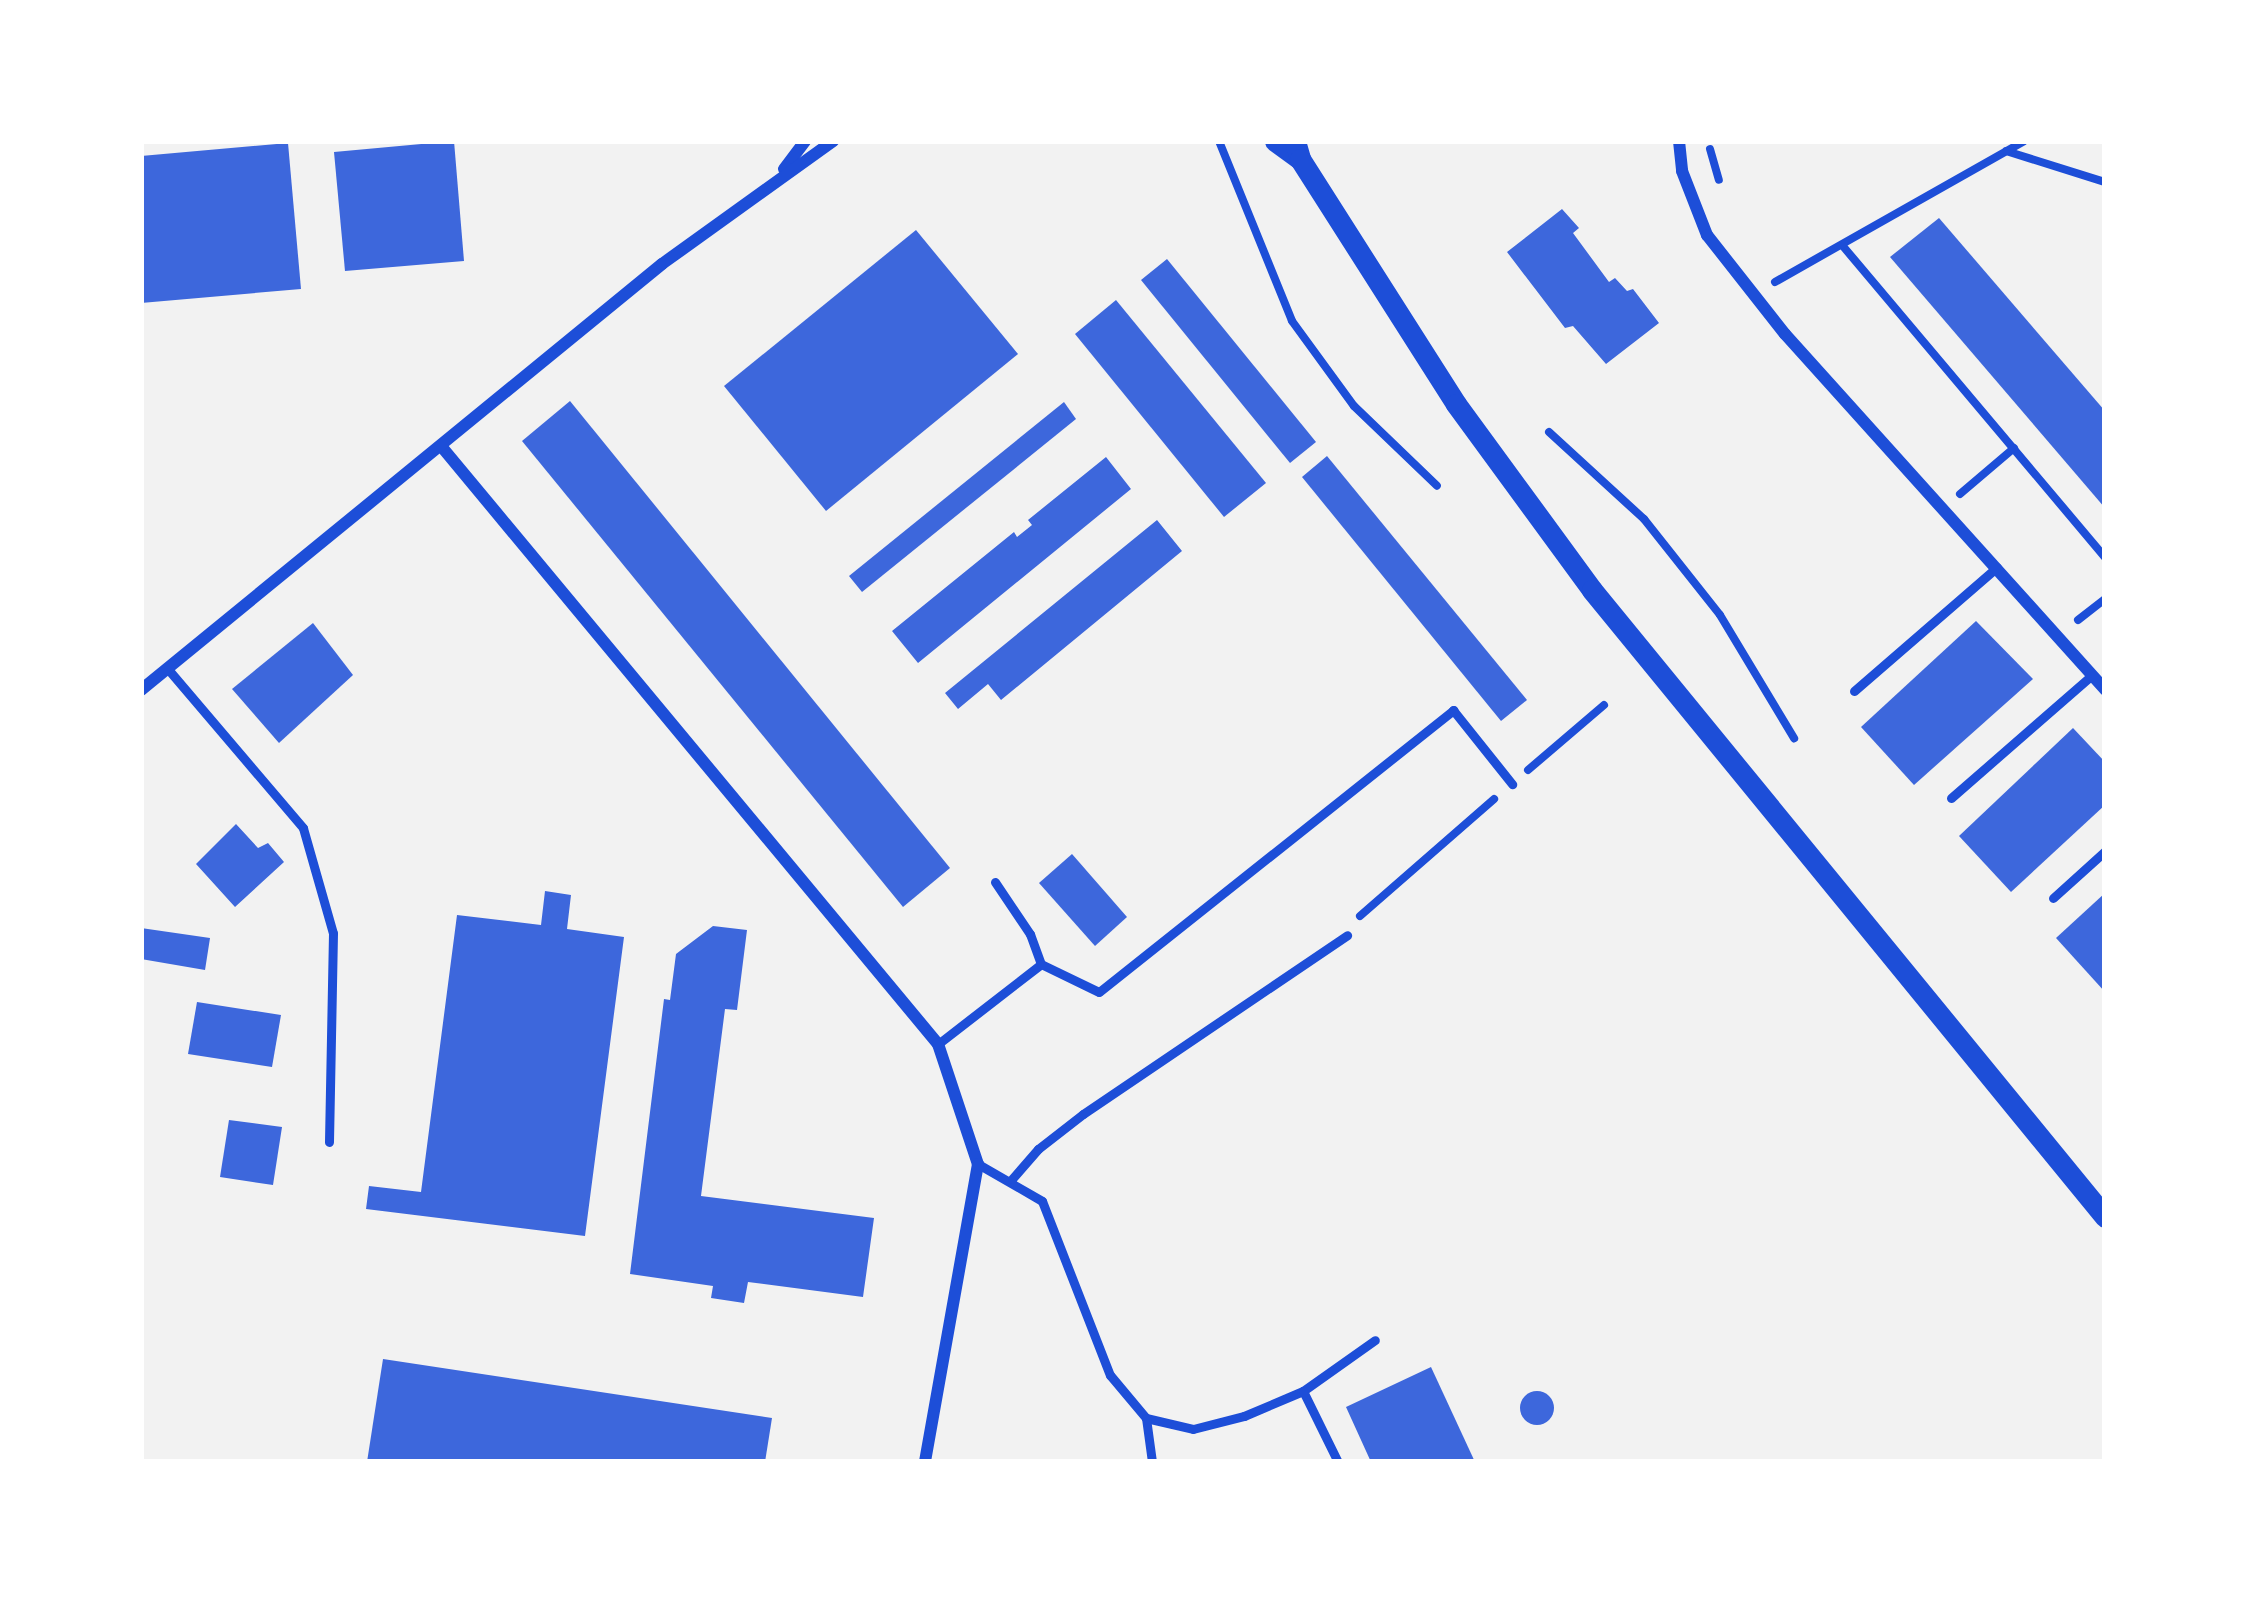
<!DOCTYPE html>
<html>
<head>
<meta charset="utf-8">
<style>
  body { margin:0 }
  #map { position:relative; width:2246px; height:1603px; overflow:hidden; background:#f2f2f2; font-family:"Titillium Web",sans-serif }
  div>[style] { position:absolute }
  .building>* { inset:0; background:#3d67dc }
  .round { border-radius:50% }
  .path>* { height:8px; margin:-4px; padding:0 4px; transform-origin:4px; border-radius:4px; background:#1d4ed8 }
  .service>* { height:9px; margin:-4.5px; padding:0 4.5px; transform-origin:4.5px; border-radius:4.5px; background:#1d4ed8 }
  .minor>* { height:12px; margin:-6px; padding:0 6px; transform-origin:6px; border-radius:6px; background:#1d4ed8 }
  .tertiary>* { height:21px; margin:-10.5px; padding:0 10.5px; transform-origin:10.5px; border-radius:10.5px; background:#1d4ed8 }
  span { translate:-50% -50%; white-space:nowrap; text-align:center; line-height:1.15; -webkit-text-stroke:12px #fff; paint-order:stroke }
  .frame { position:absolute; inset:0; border:144px solid #fff; pointer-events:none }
</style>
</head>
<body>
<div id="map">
  <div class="building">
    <i style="clip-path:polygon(454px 141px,464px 261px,345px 271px,334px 152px)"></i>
    <i style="clip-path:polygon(288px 143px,301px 289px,141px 303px,141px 156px)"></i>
    <i style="clip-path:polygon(1562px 209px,1579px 228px,1573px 233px,1609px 282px,1615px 278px,1627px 291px,1633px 289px,1659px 323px,1606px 364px,1573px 326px,1565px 328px,1507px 252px)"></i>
    <i style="clip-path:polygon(1939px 218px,2105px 411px,2105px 508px,1890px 257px)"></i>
    <i style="clip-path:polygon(916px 230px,1018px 354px,826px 511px,724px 386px)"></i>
    <i style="clip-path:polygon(1167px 259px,1316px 442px,1290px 463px,1141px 280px)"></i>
    <i style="clip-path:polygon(1116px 300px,1266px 483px,1224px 517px,1075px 334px)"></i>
    <i style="clip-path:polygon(570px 401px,950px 868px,903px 907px,522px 441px)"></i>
    <i style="clip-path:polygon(1064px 402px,1076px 419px,862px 592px,849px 576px)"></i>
    <i style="clip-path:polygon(1327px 456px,1527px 700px,1501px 721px,1302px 477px)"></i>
    <i style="clip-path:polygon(1106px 457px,1131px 489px,918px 663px,892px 631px,1014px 532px,1017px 537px,1032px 525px,1028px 520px)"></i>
    <i style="clip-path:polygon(1157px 520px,1182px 551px,1001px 700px,988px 684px,958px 709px,945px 693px)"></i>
    <i style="clip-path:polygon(1976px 621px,2033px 679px,1914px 785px,1861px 727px)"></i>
    <i style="clip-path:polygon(313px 623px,353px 675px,279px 743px,232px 689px)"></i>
    <i style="clip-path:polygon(2073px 728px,2105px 762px,2105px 805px,2011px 892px,1959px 836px)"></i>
    <i style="clip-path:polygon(236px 824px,258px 848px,268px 843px,284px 862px,235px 907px,196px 864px)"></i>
    <i style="clip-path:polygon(1072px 854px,1127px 917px,1095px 946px,1039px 883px)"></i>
    <i style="clip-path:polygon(545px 891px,571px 895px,567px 929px,624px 937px,585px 1236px,366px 1209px,369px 1186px,421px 1192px,457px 915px,541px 925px)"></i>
    <i style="clip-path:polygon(2105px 893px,2105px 992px,2056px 938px)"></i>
    <i style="clip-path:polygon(713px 926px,747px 930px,737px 1010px,725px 1009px,701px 1196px,874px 1218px,863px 1297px,748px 1282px,744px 1303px,711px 1298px,713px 1286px,630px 1274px,664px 999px,670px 1000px,676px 954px)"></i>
    <i style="clip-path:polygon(141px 928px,210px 938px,205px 970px,141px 959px)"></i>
    <i style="clip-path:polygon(197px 1002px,281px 1015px,272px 1067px,188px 1054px)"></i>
    <i style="clip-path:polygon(229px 1120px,282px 1127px,273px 1185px,220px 1177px)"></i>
    <i style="clip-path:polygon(383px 1359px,772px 1418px,765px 1462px,367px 1462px)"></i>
    <i style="clip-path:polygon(1431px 1367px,1475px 1462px,1371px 1462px,1346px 1407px)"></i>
    <i class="round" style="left:1520px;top:1391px;width:34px;height:34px"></i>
  </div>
  <div class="path">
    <i style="left:1219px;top:141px;width:194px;rotate:67.9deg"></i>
    <i style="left:1292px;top:321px;width:105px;rotate:53.9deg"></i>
    <i style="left:1354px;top:406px;width:115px;rotate:43.9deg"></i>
    <i style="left:1710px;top:149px;width:32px;rotate:74deg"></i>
    <i style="left:2006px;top:151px;width:104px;rotate:17.4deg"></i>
    <i style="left:1842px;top:245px;width:408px;rotate:49.9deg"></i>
    <i style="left:1775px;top:282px;width:286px;rotate:-29.5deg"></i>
    <i style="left:1549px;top:432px;width:129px;rotate:42.5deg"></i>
    <i style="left:1644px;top:519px;width:122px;rotate:51.6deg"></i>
    <i style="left:1720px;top:615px;width:144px;rotate:59deg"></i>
    <i style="left:1960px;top:494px;width:71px;rotate:-40.4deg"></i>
    <i style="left:2078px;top:620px;width:34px;rotate:-38deg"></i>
    <i style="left:1528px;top:770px;width:100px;rotate:-40.5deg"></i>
    <i style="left:1360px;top:916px;width:178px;rotate:-41.1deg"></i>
  </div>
  <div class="service">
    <i style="left:167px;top:668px;width:210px;rotate:49.6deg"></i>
    <i style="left:303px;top:828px;width:109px;rotate:74.1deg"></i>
    <i style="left:333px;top:933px;width:209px;rotate:91.1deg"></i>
    <i style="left:1854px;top:691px;width:189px;rotate:-40.9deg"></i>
    <i style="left:1951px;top:798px;width:187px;rotate:-41.1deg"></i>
    <i style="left:995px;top:882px;width:63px;rotate:56.1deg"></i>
    <i style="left:1030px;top:934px;width:32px;rotate:70deg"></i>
    <i style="left:2053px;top:898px;width:70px;rotate:-42.1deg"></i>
    <i style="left:938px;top:1044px;width:130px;rotate:-37.8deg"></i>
    <i style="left:1041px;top:964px;width:64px;rotate:25.8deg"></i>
    <i style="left:1099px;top:992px;width:453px;rotate:-38.5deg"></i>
    <i style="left:1453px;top:710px;width:95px;rotate:51.4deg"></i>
    <i style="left:978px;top:1164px;width:74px;rotate:30deg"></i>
    <i style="left:1042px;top:1201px;width:187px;rotate:68.7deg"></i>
    <i style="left:1110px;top:1375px;width:56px;rotate:50.1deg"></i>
    <i style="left:1146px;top:1418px;width:48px;rotate:13.2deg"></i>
    <i style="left:1193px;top:1429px;width:53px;rotate:-14.3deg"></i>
    <i style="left:1244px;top:1416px;width:64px;rotate:-23deg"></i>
    <i style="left:1303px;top:1391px;width:88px;rotate:-35.3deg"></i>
    <i style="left:1012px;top:1179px;width:40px;rotate:-49deg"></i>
    <i style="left:1038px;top:1149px;width:57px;rotate:-37.9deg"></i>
    <i style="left:1083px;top:1114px;width:319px;rotate:-34.1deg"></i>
    <i style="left:1303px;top:1391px;width:79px;rotate:63.8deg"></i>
    <i style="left:1146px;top:1418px;width:44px;rotate:82.2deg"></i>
  </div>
  <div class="minor">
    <i style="left:1679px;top:141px;width:30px;rotate:84deg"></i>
    <i style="left:1682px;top:171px;width:69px;rotate:68.7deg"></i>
    <i style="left:1707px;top:235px;width:126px;rotate:51.8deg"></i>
    <i style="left:1785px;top:334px;width:479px;rotate:48deg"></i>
    <i style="left:784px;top:169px;width:35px;rotate:-53deg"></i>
    <i style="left:441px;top:446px;width:778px;rotate:50.27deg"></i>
    <i style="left:938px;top:1044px;width:126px;rotate:71.6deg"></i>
    <i style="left:978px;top:1164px;width:303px;rotate:100.1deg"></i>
    <i style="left:141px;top:690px;width:673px;rotate:-39.27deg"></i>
    <i style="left:662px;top:264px;width:211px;rotate:-35.7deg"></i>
  </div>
  <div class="tertiary">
    <i style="left:1275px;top:141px;width:31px;rotate:36deg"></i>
    <i style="left:1295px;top:141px;width:19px;rotate:74deg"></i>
    <i style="left:1300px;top:159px;width:290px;rotate:57.5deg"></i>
    <i style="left:1456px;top:404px;width:230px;rotate:53.8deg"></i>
    <i style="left:1592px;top:590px;width:810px;rotate:50.71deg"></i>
  </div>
  <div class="frame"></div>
</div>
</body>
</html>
